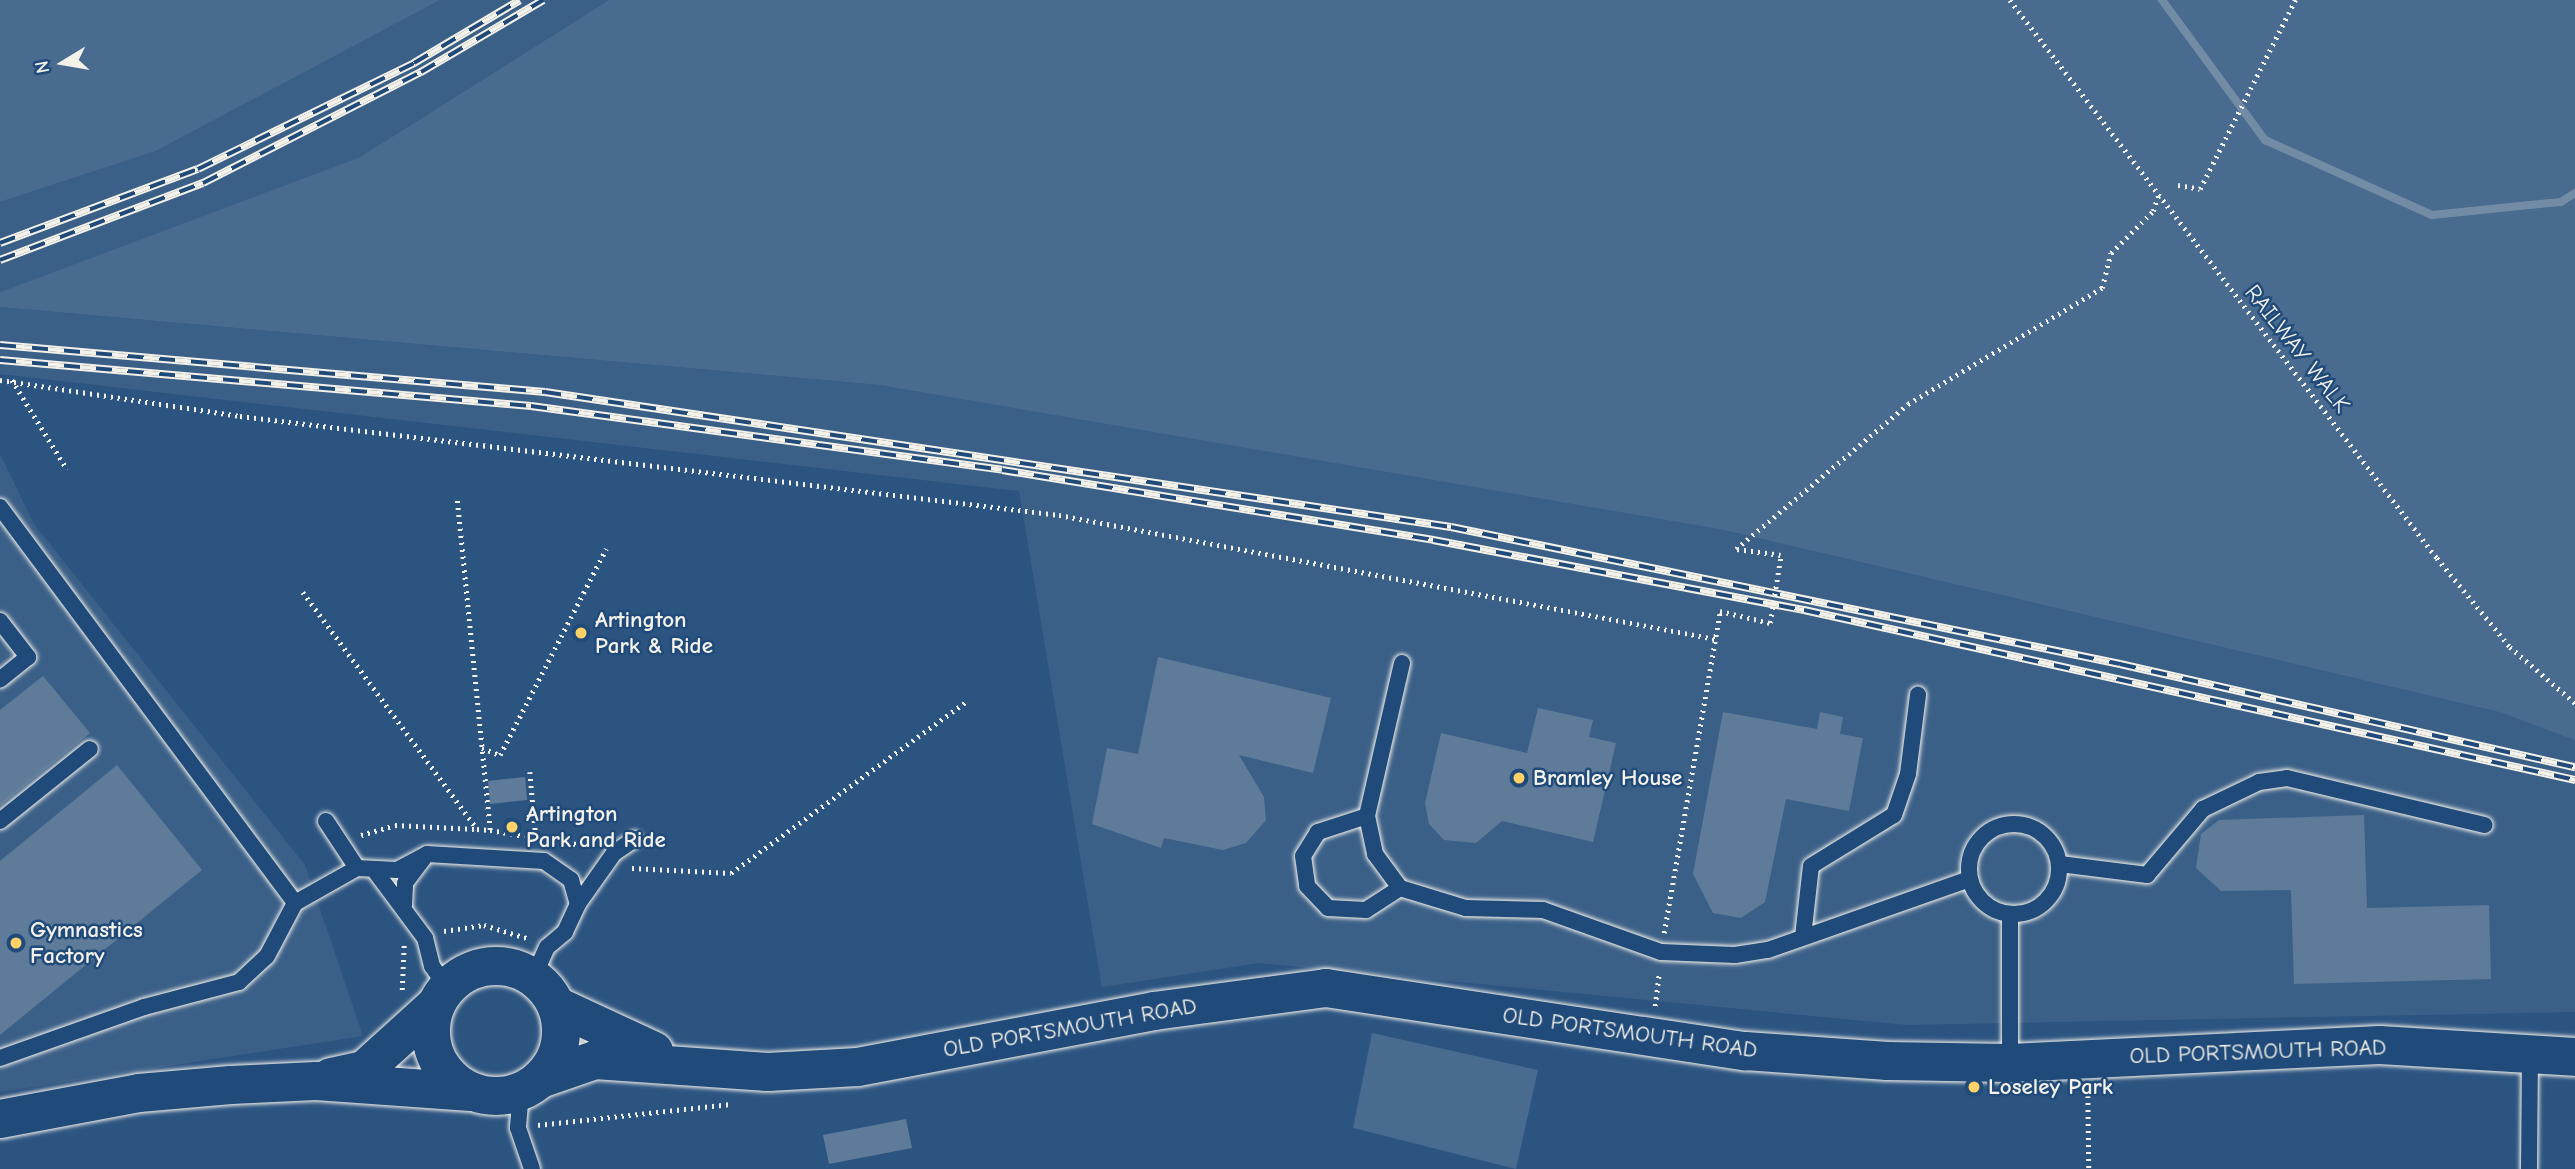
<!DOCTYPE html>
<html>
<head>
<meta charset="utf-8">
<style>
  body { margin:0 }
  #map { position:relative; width:2575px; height:1169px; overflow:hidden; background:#2c5481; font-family:"Comic Neue",sans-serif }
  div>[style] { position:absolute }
  .built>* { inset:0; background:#3b6088 }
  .green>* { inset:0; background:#496b90 }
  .stream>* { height:8px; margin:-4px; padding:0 4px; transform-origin:4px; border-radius:4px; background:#738ca6 }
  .building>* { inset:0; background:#5e7b9a }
  .path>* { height:4.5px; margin-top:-2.25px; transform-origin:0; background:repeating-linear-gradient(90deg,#f4f1e8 0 2px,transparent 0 7px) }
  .roads { filter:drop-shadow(0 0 2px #f4f1e8) drop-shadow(0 0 2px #f4f1e8) }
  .service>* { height:16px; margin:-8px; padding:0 8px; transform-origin:8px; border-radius:8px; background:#1f4a7a }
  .service>.ring { margin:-8px; padding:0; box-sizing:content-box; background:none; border:16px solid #1f4a7a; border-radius:50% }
  .primary>* { height:38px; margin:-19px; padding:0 19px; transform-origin:19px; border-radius:19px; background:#1f4a7a }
  .primary>.ring { margin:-19px; padding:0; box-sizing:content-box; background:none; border:38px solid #1f4a7a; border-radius:50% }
  .rail>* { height:8px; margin-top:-4px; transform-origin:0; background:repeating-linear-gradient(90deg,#1f4a7a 0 16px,#f4f1e8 0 32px); box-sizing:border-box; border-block:2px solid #f4f1e8 }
  .path-bridge>* { height:4.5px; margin-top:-2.25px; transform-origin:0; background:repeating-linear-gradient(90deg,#f4f1e8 0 2px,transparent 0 7px) }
  .dots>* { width:19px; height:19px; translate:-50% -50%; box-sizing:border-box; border:4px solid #1f4a7a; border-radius:50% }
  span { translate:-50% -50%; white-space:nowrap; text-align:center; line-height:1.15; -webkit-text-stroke:5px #1f4a7a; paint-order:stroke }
  .street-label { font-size:23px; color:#f4f1e8 }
  .poi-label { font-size:23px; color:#f4f1e8; font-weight:700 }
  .left { translate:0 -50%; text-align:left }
  .north { position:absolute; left:28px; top:28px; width:70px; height:70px; -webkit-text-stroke:5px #1f4a7a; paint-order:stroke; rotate:259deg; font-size:19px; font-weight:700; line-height:28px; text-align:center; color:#f4f1e8 }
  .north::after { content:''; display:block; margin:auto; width:24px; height:32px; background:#f4f1e8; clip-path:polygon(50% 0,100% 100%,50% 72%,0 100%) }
</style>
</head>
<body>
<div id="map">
  <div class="built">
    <i style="clip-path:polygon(440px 0,609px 0,360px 157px,0 292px,0 202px,156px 151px)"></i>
    <i style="clip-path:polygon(0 307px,879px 385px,1724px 530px,2503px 713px,2575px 736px,2575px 1012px,1907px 1025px,1259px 963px,1102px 987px,1019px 491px,0 374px)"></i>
    <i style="clip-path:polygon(0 454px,34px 524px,305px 865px,363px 1036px,0 1092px)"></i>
  </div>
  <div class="green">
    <i style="clip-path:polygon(0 0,440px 0,156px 151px,0 202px)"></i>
    <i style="clip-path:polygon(609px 0,2575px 0,2575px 740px,2503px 713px,1724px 530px,879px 385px,0 307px,0 292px,360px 157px)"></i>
    <i style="clip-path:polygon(1372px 1033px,1538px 1070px,1516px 1169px,1353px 1128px)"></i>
  </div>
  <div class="stream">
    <i style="left:2162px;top:0;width:174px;rotate:53.7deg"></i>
    <i style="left:2265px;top:140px;width:183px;rotate:24.2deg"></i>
    <i style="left:2432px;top:215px;width:130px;rotate:-5.8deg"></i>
    <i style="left:2561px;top:202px;width:17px;rotate:-33deg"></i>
  </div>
  <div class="building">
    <i style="clip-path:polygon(1158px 657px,1331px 698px,1313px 773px,1239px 755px,1264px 797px,1266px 820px,1246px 843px,1223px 850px,1164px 838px,1161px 848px,1092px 824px,1107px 748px,1138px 754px)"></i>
    <i style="clip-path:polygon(43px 676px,90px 733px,0 806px,0 710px)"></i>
    <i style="clip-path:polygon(1538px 708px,1593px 720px,1589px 737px,1616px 743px,1593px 842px,1502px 821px,1476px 843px,1444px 840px,1429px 824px,1425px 803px,1441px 733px,1527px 753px)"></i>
    <i style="clip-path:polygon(1723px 712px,1817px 729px,1820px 712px,1843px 717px,1840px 734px,1863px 738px,1849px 811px,1786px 799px,1765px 902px,1741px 918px,1713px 913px,1693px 874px)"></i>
    <i style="clip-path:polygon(117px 765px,202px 870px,0 1035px,0 861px)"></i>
    <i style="clip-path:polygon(525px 777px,527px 800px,490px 804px,488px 781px)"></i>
    <i style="clip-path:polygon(2364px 815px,2367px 908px,2489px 905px,2491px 979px,2294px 984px,2291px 890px,2221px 891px,2196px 868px,2201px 834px,2219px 820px)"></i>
    <i style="clip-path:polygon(906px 1119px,912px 1148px,829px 1164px,823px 1135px)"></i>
  </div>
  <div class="path">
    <i style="left:2010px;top:0;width:703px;rotate:52.58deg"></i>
    <i style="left:2437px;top:558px;width:115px;rotate:50.6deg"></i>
    <i style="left:2510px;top:647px;width:86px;rotate:40.7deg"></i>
    <i style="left:2178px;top:185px;width:22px;rotate:10deg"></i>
    <i style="left:2200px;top:189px;width:212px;rotate:-63.3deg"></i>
    <i style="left:0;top:380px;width:243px;rotate:8.5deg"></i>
    <i style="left:240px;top:416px;width:825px;rotate:6.89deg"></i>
    <i style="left:1059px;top:515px;width:669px;rotate:10.69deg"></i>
    <i style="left:12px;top:380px;width:105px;rotate:58.3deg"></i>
    <i style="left:1736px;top:549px;width:225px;rotate:-40.1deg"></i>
    <i style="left:1908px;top:404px;width:226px;rotate:-30.9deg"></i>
    <i style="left:2102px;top:288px;width:36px;rotate:-76deg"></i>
    <i style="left:2111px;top:253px;width:59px;rotate:-45deg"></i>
    <i style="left:2153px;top:211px;width:18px;rotate:-71deg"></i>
    <i style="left:1737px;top:549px;width:44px;rotate:7.8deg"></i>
    <i style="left:303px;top:592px;width:294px;rotate:53.7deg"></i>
    <i style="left:477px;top:829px;width:13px;rotate:4deg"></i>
    <i style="left:490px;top:830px;width:332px;rotate:-95.7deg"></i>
    <i style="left:482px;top:748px;width:19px;rotate:21deg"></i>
    <i style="left:500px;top:755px;width:232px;rotate:-62.8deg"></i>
    <i style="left:530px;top:772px;width:66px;rotate:84.8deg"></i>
    <i style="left:490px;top:830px;width:35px;rotate:10deg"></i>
    <i style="left:361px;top:835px;width:35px;rotate:-16deg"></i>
    <i style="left:395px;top:825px;width:81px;rotate:2.8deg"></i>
    <i style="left:553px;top:840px;width:41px;rotate:9.9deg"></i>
    <i style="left:632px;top:868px;width:99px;rotate:2.9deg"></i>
    <i style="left:731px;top:873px;width:292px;rotate:-36.1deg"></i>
    <i style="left:444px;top:931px;width:40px;rotate:-8.5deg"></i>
    <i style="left:484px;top:925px;width:48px;rotate:16.9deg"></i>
    <i style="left:1664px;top:933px;width:327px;rotate:-80.1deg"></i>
    <i style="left:1720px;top:611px;width:51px;rotate:13.5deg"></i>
    <i style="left:402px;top:990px;width:46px;rotate:-87.5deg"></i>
    <i style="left:1655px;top:1006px;width:34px;rotate:-83deg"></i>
    <i style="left:2088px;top:1089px;width:80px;rotate:89.3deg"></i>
    <i style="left:538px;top:1125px;width:194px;rotate:-6.2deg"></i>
  </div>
  <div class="roads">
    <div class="service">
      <i style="left:0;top:507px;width:494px;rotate:53.3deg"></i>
      <i style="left:0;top:621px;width:46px;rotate:52.1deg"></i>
      <i style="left:28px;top:657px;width:36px;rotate:141deg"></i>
      <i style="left:1402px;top:663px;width:157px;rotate:102.9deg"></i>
      <i style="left:1367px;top:816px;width:39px;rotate:78deg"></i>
      <i style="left:1375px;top:854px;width:42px;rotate:53.7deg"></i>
      <i style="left:1400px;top:888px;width:69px;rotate:16.9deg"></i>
      <i style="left:1466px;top:908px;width:77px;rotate:1.5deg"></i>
      <i style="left:1543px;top:910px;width:125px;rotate:19.6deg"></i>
      <i style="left:1661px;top:952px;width:74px;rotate:2.3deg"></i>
      <i style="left:1735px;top:955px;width:33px;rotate:-9deg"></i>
      <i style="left:1768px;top:950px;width:214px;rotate:-19.4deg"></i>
      <i style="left:1367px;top:816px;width:52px;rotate:161.9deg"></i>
      <i style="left:1318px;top:832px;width:28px;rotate:122deg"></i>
      <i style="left:1303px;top:856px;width:30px;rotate:82deg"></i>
      <i style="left:1307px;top:886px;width:30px;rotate:46deg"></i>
      <i style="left:1328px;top:908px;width:38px;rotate:3deg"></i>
      <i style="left:1366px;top:910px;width:40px;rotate:-32.9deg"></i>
      <i style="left:0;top:821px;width:115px;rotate:-38.7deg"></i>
      <i style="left:326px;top:821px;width:56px;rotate:56.6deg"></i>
      <i class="ring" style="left:1969px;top:824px;width:74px;height:74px"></i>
      <i style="left:2060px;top:864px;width:88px;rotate:7.2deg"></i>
      <i style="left:2147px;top:875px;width:87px;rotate:-49.7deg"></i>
      <i style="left:2203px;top:809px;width:62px;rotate:-25.7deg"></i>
      <i style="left:2259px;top:782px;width:28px;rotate:-8deg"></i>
      <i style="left:2287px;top:778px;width:203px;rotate:13.4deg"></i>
      <i style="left:375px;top:871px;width:84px;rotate:53.3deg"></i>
      <i style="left:425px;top:938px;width:29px;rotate:76deg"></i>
      <i style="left:432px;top:966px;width:24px;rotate:55deg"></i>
      <i style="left:578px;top:904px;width:62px;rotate:-54.8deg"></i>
      <i style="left:614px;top:853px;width:25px;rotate:-34deg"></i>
      <i style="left:404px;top:905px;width:22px;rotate:-87deg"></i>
      <i style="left:405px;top:883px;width:31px;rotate:-53deg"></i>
      <i style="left:2010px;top:915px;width:148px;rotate:90deg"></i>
      <i style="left:1803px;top:937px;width:71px;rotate:-83.6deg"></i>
      <i style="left:1811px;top:866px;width:97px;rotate:-31.6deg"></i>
      <i style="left:1894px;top:815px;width:43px;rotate:-71.1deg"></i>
      <i style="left:1908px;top:774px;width:80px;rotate:-82.8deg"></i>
      <i style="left:0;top:1058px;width:153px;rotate:-19.5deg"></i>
      <i style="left:144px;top:1007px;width:98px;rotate:-14.7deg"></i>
      <i style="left:239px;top:982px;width:38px;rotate:-43deg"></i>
      <i style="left:267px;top:956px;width:60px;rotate:-62.2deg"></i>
      <i style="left:295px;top:903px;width:71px;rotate:-29.4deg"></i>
      <i style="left:357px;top:868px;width:40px;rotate:2.9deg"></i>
      <i style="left:397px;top:870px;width:34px;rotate:-28deg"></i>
      <i style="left:427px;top:854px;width:117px;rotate:3.4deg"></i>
      <i style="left:544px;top:861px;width:33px;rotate:35deg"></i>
      <i style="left:571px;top:880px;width:25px;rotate:74deg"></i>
      <i style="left:578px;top:904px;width:31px;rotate:115deg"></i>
      <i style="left:565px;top:932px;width:23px;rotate:140deg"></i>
      <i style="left:547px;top:947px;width:27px;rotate:114deg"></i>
      <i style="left:536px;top:972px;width:15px;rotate:62deg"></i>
      <i style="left:521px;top:1092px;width:36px;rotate:95deg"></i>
      <i style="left:518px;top:1128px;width:43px;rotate:71.1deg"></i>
      <i style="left:2529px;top:1169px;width:116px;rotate:-89.5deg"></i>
    </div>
    <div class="primary">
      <i class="ring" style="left:431px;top:966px;width:92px;height:92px"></i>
      <i style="left:557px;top:1006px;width:107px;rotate:24.9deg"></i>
      <i style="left:331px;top:1077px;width:34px;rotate:-12deg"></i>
      <i style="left:364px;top:1070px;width:97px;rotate:-42.1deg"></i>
      <i style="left:543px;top:1078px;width:55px;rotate:-19.1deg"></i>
      <i style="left:595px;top:1060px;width:173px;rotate:4deg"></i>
      <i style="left:768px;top:1072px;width:90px;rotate:-3.2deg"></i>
      <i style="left:858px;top:1067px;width:301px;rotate:-10.7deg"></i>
      <i style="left:1154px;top:1011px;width:174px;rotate:-7.6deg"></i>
      <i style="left:1326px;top:988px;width:424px;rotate:8.6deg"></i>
      <i style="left:1745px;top:1051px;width:143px;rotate:4deg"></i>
      <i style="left:1888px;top:1061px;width:122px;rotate:0.9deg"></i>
      <i style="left:2010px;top:1063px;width:370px;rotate:-2.8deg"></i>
      <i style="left:2380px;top:1045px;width:195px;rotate:3.5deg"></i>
      <i style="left:0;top:1119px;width:141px;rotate:-10.6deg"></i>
      <i style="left:139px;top:1093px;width:92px;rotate:-5deg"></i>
      <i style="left:231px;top:1085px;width:85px;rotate:-2.7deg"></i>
      <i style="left:316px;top:1081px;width:155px;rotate:4.1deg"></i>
    </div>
  </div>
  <div class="rail">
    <i style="left:0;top:243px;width:211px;rotate:-20.5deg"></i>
    <i style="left:198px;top:169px;width:241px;rotate:-26.1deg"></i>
    <i style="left:414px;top:63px;width:123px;rotate:-30.7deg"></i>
    <i style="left:0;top:260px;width:217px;rotate:-20.8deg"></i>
    <i style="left:203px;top:183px;width:245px;rotate:-27deg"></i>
    <i style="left:421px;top:72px;width:142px;rotate:-30.5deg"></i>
    <i style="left:0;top:345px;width:547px;rotate:4.93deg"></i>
    <i style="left:545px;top:392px;width:916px;rotate:8.48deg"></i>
    <i style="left:1451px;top:527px;width:683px;rotate:11.57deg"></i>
    <i style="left:2120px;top:664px;width:467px;rotate:12.8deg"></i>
    <i style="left:0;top:360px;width:533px;rotate:4.95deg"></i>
    <i style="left:531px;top:406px;width:475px;rotate:7.7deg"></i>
    <i style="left:1002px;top:470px;width:437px;rotate:9.2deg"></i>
    <i style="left:1433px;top:540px;width:378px;rotate:10.7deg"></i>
    <i style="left:1804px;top:610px;width:790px;rotate:12.43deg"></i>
  </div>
  <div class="path-bridge">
    <i style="left:1770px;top:623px;width:69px;rotate:-80.8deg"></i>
  </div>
  <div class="dots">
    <i style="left:581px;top:633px;background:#ffd166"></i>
    <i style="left:1519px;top:778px;background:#ffd166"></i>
    <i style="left:512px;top:827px;background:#ffd166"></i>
    <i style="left:16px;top:943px;background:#ffd166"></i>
    <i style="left:1974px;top:1087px;background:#ffd166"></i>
  </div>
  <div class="street-label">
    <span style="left:2297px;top:349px;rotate:52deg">RAILWAY WALK</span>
    <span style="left:1070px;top:1028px;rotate:-10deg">OLD PORTSMOUTH ROAD</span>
    <span style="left:1630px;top:1033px;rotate:8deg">OLD PORTSMOUTH ROAD</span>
    <span style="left:2258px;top:1052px;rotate:-2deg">OLD PORTSMOUTH ROAD</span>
  </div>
  <div class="poi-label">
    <span class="left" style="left:595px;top:633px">Artington<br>Park &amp; Ride</span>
    <span class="left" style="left:1533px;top:778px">Bramley House</span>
    <span class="left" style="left:526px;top:827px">Artington<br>Park and Ride</span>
    <span class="left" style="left:30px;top:943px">Gymnastics<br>Factory</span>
    <span class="left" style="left:1988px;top:1087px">Loseley Park</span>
  </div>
  <div class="north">N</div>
</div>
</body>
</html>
